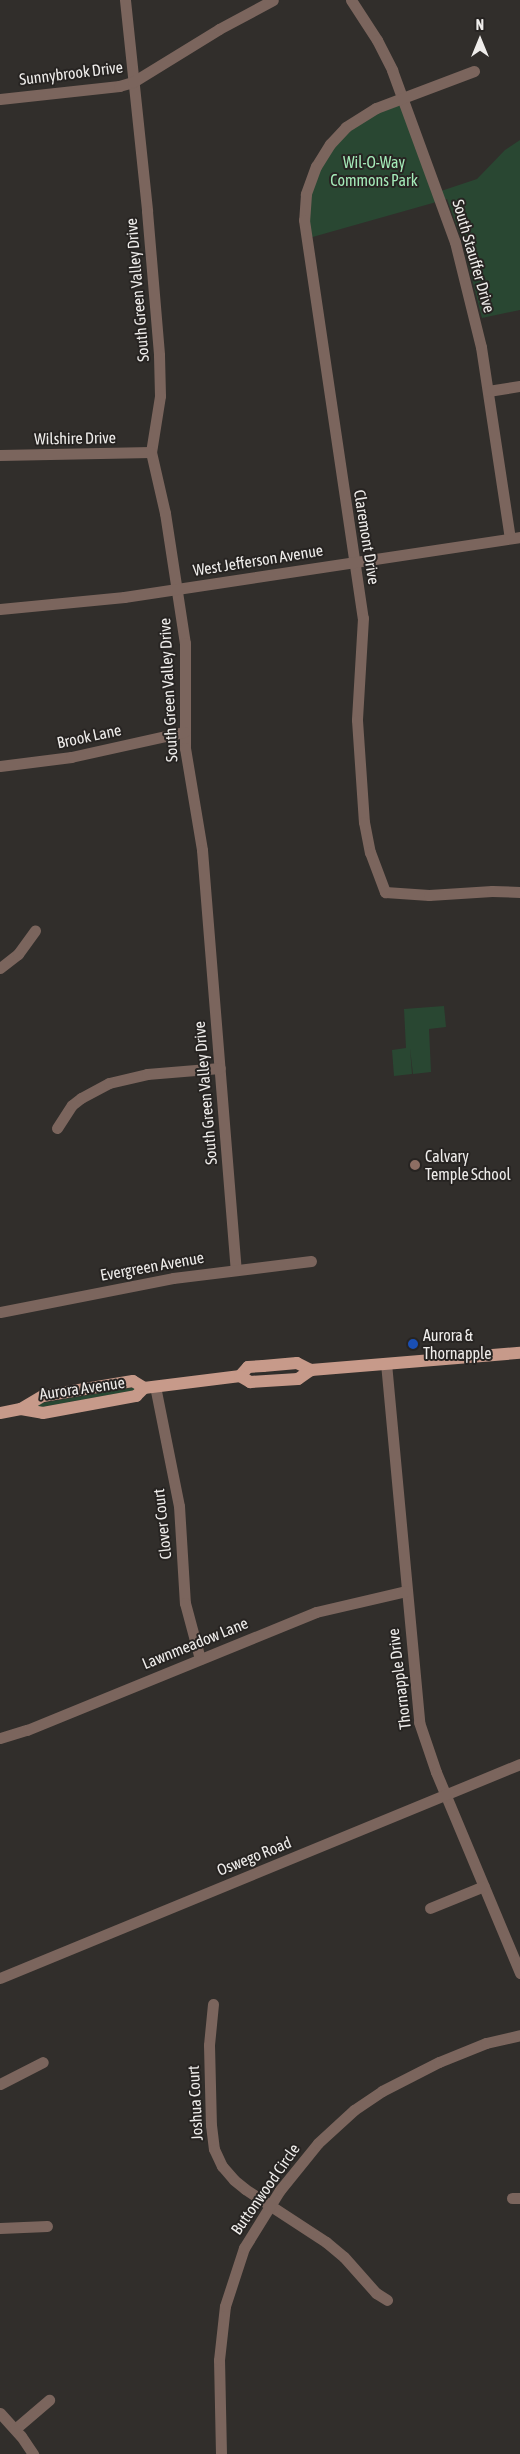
<!DOCTYPE html>
<html>
<head>
<meta charset="utf-8">
<style>
  body { margin:0 }
  #map { position:relative; width:520px; height:2454px; overflow:hidden; background:#312e2b; font-family:"Asap Condensed",sans-serif }
  div>[style] { position:absolute }
  .green>* { inset:0; background:#294732 }
  .minor>* { height:11px; margin:-5.5px; padding:0 5.5px; transform-origin:5.5px; border-radius:5.5px; background:#7b655d }
  .major>* { height:12px; margin:-6px; padding:0 6px; transform-origin:6px; border-radius:6px; background:#c79a8a }
  .dots>* { width:14px; height:14px; translate:-50% -50%; box-sizing:border-box; border:2px solid #272422; border-radius:50% }
  span { translate:-50% -50%; white-space:nowrap; text-align:center; line-height:1.15; -webkit-text-stroke:4px #272422; paint-order:stroke }
  .street-label { font-size:16px; color:#efedeb }
  .park-label { font-size:16px; color:#a4eab8 }
  .poi-label { font-size:16px; color:#efedeb }
  .left { translate:0 -50%; text-align:left }
  .north { position:absolute; left:455px; top:15px; width:50px; height:50px; -webkit-text-stroke:4px #272422; paint-order:stroke; rotate:0deg; font-size:14px; font-weight:700; line-height:20px; text-align:center; color:#efedeb }
  .north::after { content:''; display:block; margin:auto; width:18px; height:22px; background:#efedeb; clip-path:polygon(50% 0,100% 100%,50% 72%,0 100%) }
</style>
</head>
<body>
<div id="map">
  <div class="green">
    <i style="clip-path:polygon(402px 102px,432px 194px,477px 179px,505px 150px,520px 140px,520px 310px,482px 318px,462px 240px,447px 199px,309px 238px,311px 188px,327px 151px,364px 117px)"></i>
    <i style="clip-path:polygon(444px 1006px,446px 1027px,429px 1029px,431px 1072px,413px 1074px,410px 1048px,412px 1074px,394px 1076px,392px 1050px,406px 1048px,404px 1009px)"></i>
    <i style="clip-path:polygon(137px 1387px,137px 1390px,30px 1409px,42px 1403px)"></i>
  </div>
  <div class="minor">
    <i style="left:125px;top:0;width:212px;rotate:84deg"></i>
    <i style="left:147px;top:211px;width:144px;rotate:85.2deg"></i>
    <i style="left:159px;top:355px;width:41px;rotate:88.6deg"></i>
    <i style="left:160px;top:396px;width:57px;rotate:99.1deg"></i>
    <i style="left:151px;top:452px;width:63px;rotate:77.1deg"></i>
    <i style="left:165px;top:513px;width:132px;rotate:81.3deg"></i>
    <i style="left:185px;top:643px;width:105px;rotate:90deg"></i>
    <i style="left:185px;top:748px;width:103px;rotate:80.5deg"></i>
    <i style="left:202px;top:850px;width:420px;rotate:85.4deg"></i>
    <i style="left:351px;top:0;width:48px;rotate:57deg"></i>
    <i style="left:377px;top:40px;width:34px;rotate:63deg"></i>
    <i style="left:392px;top:70px;width:183px;rotate:69.9deg"></i>
    <i style="left:455px;top:242px;width:108px;rotate:76.1deg"></i>
    <i style="left:481px;top:347px;width:193px;rotate:81.4deg"></i>
    <i style="left:474px;top:71px;width:105px;rotate:159.3deg"></i>
    <i style="left:376px;top:108px;width:36px;rotate:148deg"></i>
    <i style="left:346px;top:127px;width:23px;rotate:133deg"></i>
    <i style="left:330px;top:144px;width:26px;rotate:122deg"></i>
    <i style="left:316px;top:166px;width:30px;rotate:110deg"></i>
    <i style="left:306px;top:194px;width:26px;rotate:94deg"></i>
    <i style="left:304px;top:220px;width:402px;rotate:81.6deg"></i>
    <i style="left:363px;top:618px;width:102px;rotate:93.4deg"></i>
    <i style="left:357px;top:720px;width:102px;rotate:86.1deg"></i>
    <i style="left:364px;top:822px;width:31px;rotate:79deg"></i>
    <i style="left:370px;top:852px;width:43px;rotate:69.4deg"></i>
    <i style="left:385px;top:892px;width:44px;rotate:3.9deg"></i>
    <i style="left:429px;top:895px;width:63px;rotate:-3.6deg"></i>
    <i style="left:492px;top:891px;width:28px;rotate:2deg"></i>
    <i style="left:0;top:99px;width:120px;rotate:-6.2deg"></i>
    <i style="left:119px;top:86px;width:15px;rotate:-16deg"></i>
    <i style="left:133px;top:82px;width:101px;rotate:-31.6deg"></i>
    <i style="left:219px;top:29px;width:61px;rotate:-28.2deg"></i>
    <i style="left:488px;top:391px;width:32px;rotate:-9deg"></i>
    <i style="left:0;top:455px;width:151px;rotate:-1.1deg"></i>
    <i style="left:0;top:609px;width:125px;rotate:-5.5deg"></i>
    <i style="left:124px;top:597px;width:401px;rotate:-8.6deg"></i>
    <i style="left:0;top:766px;width:72px;rotate:-7.2deg"></i>
    <i style="left:71px;top:757px;width:116px;rotate:-12.5deg"></i>
    <i style="left:0;top:968px;width:23px;rotate:-38deg"></i>
    <i style="left:18px;top:954px;width:29px;rotate:-54deg"></i>
    <i style="left:57px;top:1128px;width:27px;rotate:-57deg"></i>
    <i style="left:72px;top:1105px;width:11px;rotate:-38deg"></i>
    <i style="left:81px;top:1098px;width:32px;rotate:-28deg"></i>
    <i style="left:109px;top:1083px;width:39px;rotate:-13deg"></i>
    <i style="left:147px;top:1074px;width:73px;rotate:-4.7deg"></i>
    <i style="left:0;top:1312px;width:176px;rotate:-11.1deg"></i>
    <i style="left:173px;top:1278px;width:139px;rotate:-7deg"></i>
    <i style="left:386px;top:1363px;width:361px;rotate:84.7deg"></i>
    <i style="left:419px;top:1722px;width:53px;rotate:71.2deg"></i>
    <i style="left:436px;top:1772px;width:218px;rotate:67.3deg"></i>
    <i style="left:155px;top:1386px;width:122px;rotate:78.7deg"></i>
    <i style="left:179px;top:1506px;width:97px;rotate:86.5deg"></i>
    <i style="left:185px;top:1603px;width:58px;rotate:75deg"></i>
    <i style="left:0;top:1738px;width:28px;rotate:-17deg"></i>
    <i style="left:27px;top:1730px;width:312px;rotate:-22.2deg"></i>
    <i style="left:316px;top:1612px;width:92px;rotate:-13.1deg"></i>
    <i style="left:430px;top:1908px;width:58px;rotate:-22.2deg"></i>
    <i style="left:0;top:1978px;width:562px;rotate:-22.37deg"></i>
    <i style="left:213px;top:2004px;width:41px;rotate:95.6deg"></i>
    <i style="left:209px;top:2045px;width:80px;rotate:88.6deg"></i>
    <i style="left:211px;top:2125px;width:24px;rotate:83deg"></i>
    <i style="left:214px;top:2149px;width:19px;rotate:65deg"></i>
    <i style="left:222px;top:2166px;width:18px;rotate:49deg"></i>
    <i style="left:234px;top:2180px;width:14px;rotate:39deg"></i>
    <i style="left:245px;top:2189px;width:97px;rotate:33.2deg"></i>
    <i style="left:326px;top:2242px;width:23px;rotate:40deg"></i>
    <i style="left:344px;top:2257px;width:48px;rotate:48.4deg"></i>
    <i style="left:376px;top:2293px;width:13px;rotate:32deg"></i>
    <i style="left:0;top:2084px;width:48px;rotate:-27.1deg"></i>
    <i style="left:512px;top:2198px;width:8px"></i>
    <i style="left:0;top:2228px;width:47px;rotate:-2.4deg"></i>
    <i style="left:0;top:2413px;width:31px;rotate:48deg"></i>
    <i style="left:21px;top:2436px;width:22px;rotate:56deg"></i>
    <i style="left:15px;top:2429px;width:45px;rotate:-40.5deg"></i>
    <i style="left:221px;top:2454px;width:94px;rotate:-91.2deg"></i>
    <i style="left:219px;top:2360px;width:54px;rotate:-83.7deg"></i>
    <i style="left:225px;top:2306px;width:61px;rotate:-71.9deg"></i>
    <i style="left:244px;top:2248px;width:68px;rotate:-58.2deg"></i>
    <i style="left:280px;top:2190px;width:60px;rotate:-51deg"></i>
    <i style="left:318px;top:2143px;width:49px;rotate:-42.5deg"></i>
    <i style="left:354px;top:2110px;width:34px;rotate:-34deg"></i>
    <i style="left:382px;top:2091px;width:64px;rotate:-27deg"></i>
    <i style="left:439px;top:2062px;width:51px;rotate:-22deg"></i>
    <i style="left:486px;top:2043px;width:35px;rotate:-13deg"></i>
  </div>
  <div class="major">
    <i style="left:240px;top:1376px;width:12px;rotate:-48deg"></i>
    <i style="left:248px;top:1367px;width:15px;rotate:-4deg"></i>
    <i style="left:263px;top:1366px;width:34px;rotate:-5deg"></i>
    <i style="left:297px;top:1363px;width:16px;rotate:27deg"></i>
    <i style="left:311px;top:1370px;width:210px;rotate:-4.7deg"></i>
    <i style="left:21px;top:1409px;width:22px;rotate:10deg"></i>
    <i style="left:43px;top:1413px;width:95px;rotate:-10.4deg"></i>
    <i style="left:136px;top:1396px;width:11px;rotate:-45deg"></i>
    <i style="left:0;top:1413px;width:21px;rotate:-11deg"></i>
    <i style="left:21px;top:1409px;width:26px;rotate:-31deg"></i>
    <i style="left:43px;top:1396px;width:91px;rotate:-9.5deg"></i>
    <i style="left:133px;top:1381px;width:13px;rotate:32deg"></i>
    <i style="left:144px;top:1388px;width:97px;rotate:-7.1deg"></i>
    <i style="left:240px;top:1376px;width:12px;rotate:31deg"></i>
    <i style="left:250px;top:1382px;width:48px;rotate:-3.6deg"></i>
    <i style="left:298px;top:1379px;width:16px;rotate:-35deg"></i>
  </div>
  <div class="dots">
    <i style="left:415px;top:1165px;background:#8d6e63"></i>
    <i style="left:413px;top:1344px;background:#1a4fb4"></i>
  </div>
  <div class="street-label">
    <span style="left:71px;top:73px;rotate:-7deg">Sunnybrook Drive</span>
    <span style="left:474px;top:256px;rotate:74deg">South Stauffer Drive</span>
    <span style="left:137px;top:290px;rotate:-95deg">South Green Valley Drive</span>
    <span style="left:75px;top:438px;rotate:-1deg">Wilshire Drive</span>
    <span style="left:367px;top:537px;rotate:81deg">Claremont Drive</span>
    <span style="left:258px;top:560px;rotate:-9deg">West Jefferson Avenue</span>
    <span style="left:168px;top:690px;rotate:-93deg">South Green Valley Drive</span>
    <span style="left:89px;top:736px;rotate:-12deg">Brook Lane</span>
    <span style="left:205px;top:1093px;rotate:-95deg">South Green Valley Drive</span>
    <span style="left:152px;top:1266px;rotate:-10deg">Evergreen Avenue</span>
    <span style="left:82px;top:1388px;rotate:-8deg">Aurora Avenue</span>
    <span style="left:162px;top:1524px;rotate:-96deg">Clover Court</span>
    <span style="left:195px;top:1643px;rotate:-22deg">Lawnmeadow Lane</span>
    <span style="left:399px;top:1679px;rotate:-97deg">Thornapple Drive</span>
    <span style="left:254px;top:1856px;rotate:-22deg">Oswego Road</span>
    <span style="left:195px;top:2103px;rotate:-93deg">Joshua Court</span>
    <span style="left:265px;top:2189px;rotate:-55deg">Buttonwood Circle</span>
  </div>
  <div class="park-label">
    <span style="left:374px;top:171px">Wil-O-Way<br>Commons Park</span>
  </div>
  <div class="poi-label">
    <span class="left" style="left:425px;top:1165px">Calvary<br>Temple School</span>
    <span class="left" style="left:423px;top:1344px">Aurora &amp;<br>Thornapple</span>
  </div>
  <div class="north">N</div>
</div>
</body>
</html>
